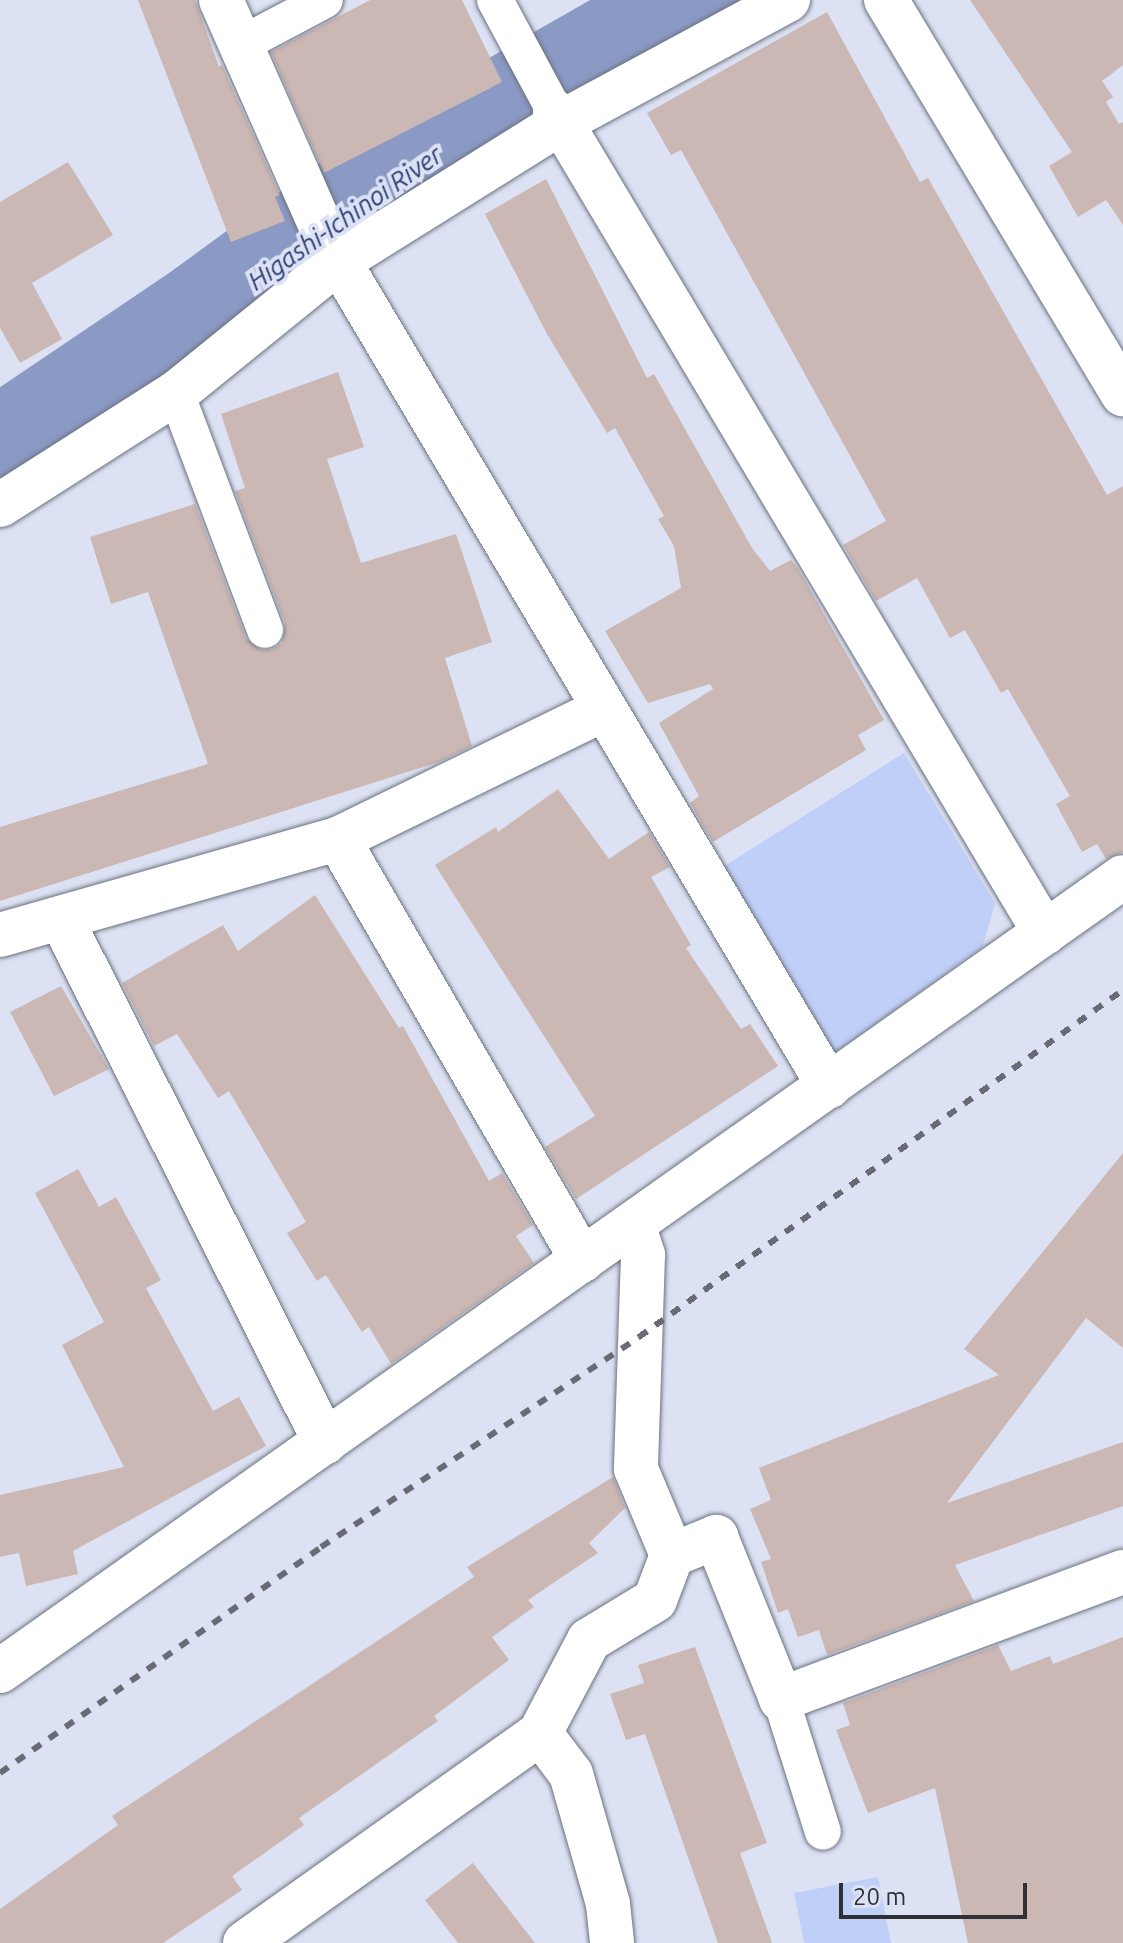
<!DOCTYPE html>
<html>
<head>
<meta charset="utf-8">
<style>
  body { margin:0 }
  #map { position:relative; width:1123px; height:1943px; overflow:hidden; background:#dce2f3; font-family:Ubuntu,sans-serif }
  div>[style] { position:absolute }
  .green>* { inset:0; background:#c0cff7 }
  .river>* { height:112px; margin:-56px; padding:0 56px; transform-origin:56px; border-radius:56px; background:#8b9ac4 }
  .building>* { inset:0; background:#cbb7b3 }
  .roads { filter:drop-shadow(0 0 2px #6b717f) drop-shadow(0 0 2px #6b717f) }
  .lane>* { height:36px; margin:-18px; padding:0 18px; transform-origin:18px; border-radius:18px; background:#fff }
  .street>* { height:44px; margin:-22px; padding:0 22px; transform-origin:22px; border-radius:22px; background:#fff }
  .rail>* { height:6px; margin-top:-3px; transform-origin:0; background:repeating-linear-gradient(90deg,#686b75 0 10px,transparent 0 20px) }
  span { translate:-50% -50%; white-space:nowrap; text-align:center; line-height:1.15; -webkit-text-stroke:8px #dce2f3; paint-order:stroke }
  .water-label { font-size:26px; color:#2f4176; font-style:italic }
  .scale { position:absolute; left:839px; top:1883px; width:188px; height:36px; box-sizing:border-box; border:4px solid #2f3137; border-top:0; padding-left:10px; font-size:24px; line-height:28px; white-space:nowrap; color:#2f3137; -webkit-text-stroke:6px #dce2f3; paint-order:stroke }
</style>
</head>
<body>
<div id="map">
  <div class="green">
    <i style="clip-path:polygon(904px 753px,995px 903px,983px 946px,829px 1058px,718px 870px)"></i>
    <i style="clip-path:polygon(878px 1877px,891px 1943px,804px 1943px,794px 1893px)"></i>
  </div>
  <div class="river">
    <i style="left:0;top:455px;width:251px;rotate:-34.1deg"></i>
    <i style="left:208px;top:314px;width:237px;rotate:-36.2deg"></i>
    <i style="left:399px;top:174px;width:350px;rotate:-29.8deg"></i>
  </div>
  <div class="building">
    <i style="clip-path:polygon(138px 0,195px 0,219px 67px,222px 65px,280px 195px,275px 197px,285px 221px,231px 242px)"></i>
    <i style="clip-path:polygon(370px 0,462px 0,502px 82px,324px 173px,271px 52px)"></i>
    <i style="clip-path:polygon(970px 0,1123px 0,1123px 65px,1102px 81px,1113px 97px,1106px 102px,1119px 124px,1123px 122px,1123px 225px,1106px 200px,1078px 217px,1049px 166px,1072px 152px)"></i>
    <i style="clip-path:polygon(827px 12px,920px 182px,928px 178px,1107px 495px,1123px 486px,1123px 852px,1106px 859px,1097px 844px,1082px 852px,1056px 804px,1070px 796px,1008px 689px,1001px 693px,965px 630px,950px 638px,917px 578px,876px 601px,843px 545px,886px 521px,681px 150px,671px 155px,647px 113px)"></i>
    <i style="clip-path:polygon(68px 162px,113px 235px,32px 283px,62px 339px,20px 363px,0 328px,0 202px)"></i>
    <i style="clip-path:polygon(546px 179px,647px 378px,654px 374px,752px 548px,770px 571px,791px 560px,799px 570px,884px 720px,858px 735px,866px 750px,713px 842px,690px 803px,699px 796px,659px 723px,713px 689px,710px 684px,648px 703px,605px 631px,681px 588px,674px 546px,658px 519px,664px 516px,615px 428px,607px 433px,547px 334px,485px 214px)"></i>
    <i style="clip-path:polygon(338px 372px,364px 447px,327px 459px,361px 563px,456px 534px,492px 642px,445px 658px,472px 746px,439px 762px,0 901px,0 827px,208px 764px,148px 592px,111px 604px,90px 537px,195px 504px,246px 638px,261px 650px,273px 649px,282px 643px,285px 623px,235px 491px,245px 488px,221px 414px)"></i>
    <i style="clip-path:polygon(558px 789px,609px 859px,649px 832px,670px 867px,651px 877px,691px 945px,686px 948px,741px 1029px,750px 1024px,778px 1066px,576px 1199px,545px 1147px,595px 1116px,435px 865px,496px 827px,498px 832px)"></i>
    <i style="clip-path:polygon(315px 895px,399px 1028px,403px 1026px,489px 1181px,502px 1173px,533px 1225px,516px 1236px,534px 1263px,391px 1364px,369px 1327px,362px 1332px,326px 1275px,317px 1281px,287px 1233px,306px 1222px,229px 1091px,218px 1098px,177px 1034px,154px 1046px,122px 983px,223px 925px,238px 951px)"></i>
    <i style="clip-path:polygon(61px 986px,109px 1069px,54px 1096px,10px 1012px)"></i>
    <i style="clip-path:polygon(1123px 1153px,1123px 1348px,1086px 1318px,947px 1503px,1123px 1442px,1123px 1506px,955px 1565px,974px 1601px,827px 1655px,819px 1630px,798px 1637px,788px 1609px,778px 1613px,761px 1562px,771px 1559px,750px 1509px,771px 1500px,759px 1468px,999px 1375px,964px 1349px)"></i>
    <i style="clip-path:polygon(78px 1169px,99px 1207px,116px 1197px,161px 1280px,146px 1288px,213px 1411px,239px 1397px,266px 1446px,73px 1551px,78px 1574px,26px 1586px,19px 1553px,0 1557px,0 1495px,124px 1467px,62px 1345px,104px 1322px,35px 1193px)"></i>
    <i style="clip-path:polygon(613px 1477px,625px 1508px,589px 1543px,598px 1553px,528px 1600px,534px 1607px,492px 1637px,509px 1660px,434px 1716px,438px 1721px,299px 1818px,304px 1825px,232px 1876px,242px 1890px,163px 1943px,0 1943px,0 1909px,118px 1825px,112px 1816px,474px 1577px,467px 1567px)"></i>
    <i style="clip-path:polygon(1123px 1637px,1123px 1943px,968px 1943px,935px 1788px,868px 1813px,836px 1730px,850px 1725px,843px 1703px,998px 1645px,1011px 1671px,1050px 1656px,1053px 1664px)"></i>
    <i style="clip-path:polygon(695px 1647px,767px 1843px,740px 1853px,772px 1943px,718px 1943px,645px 1734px,626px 1740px,610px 1694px,644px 1683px,638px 1665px)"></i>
    <i style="clip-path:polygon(473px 1863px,535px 1943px,458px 1943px,425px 1900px)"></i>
  </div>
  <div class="roads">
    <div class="lane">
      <i style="left:495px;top:0;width:127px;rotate:61.8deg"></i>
      <i style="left:240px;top:45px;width:96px;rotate:-27.9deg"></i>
      <i style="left:176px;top:393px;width:253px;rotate:69.4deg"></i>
      <i style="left:781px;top:1699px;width:139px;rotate:72.5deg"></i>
    </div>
    <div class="street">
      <i style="left:221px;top:0;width:266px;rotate:66.2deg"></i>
      <i style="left:328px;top:243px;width:981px;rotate:59.28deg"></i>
      <i style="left:886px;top:0;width:460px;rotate:59deg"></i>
      <i style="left:555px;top:112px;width:956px;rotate:59.17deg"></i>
      <i style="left:0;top:505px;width:209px;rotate:-32.5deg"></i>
      <i style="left:176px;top:393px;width:208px;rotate:-39deg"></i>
      <i style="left:338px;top:262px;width:264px;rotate:-32deg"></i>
      <i style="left:562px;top:122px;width:257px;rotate:-28.4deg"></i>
      <i style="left:338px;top:839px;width:487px;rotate:59.9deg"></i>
      <i style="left:61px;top:918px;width:587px;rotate:63.26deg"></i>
      <i style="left:0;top:935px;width:351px;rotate:-15.9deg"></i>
      <i style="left:338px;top:839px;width:296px;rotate:-26deg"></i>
      <i style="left:633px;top:1224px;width:33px;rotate:72deg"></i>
      <i style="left:643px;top:1255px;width:214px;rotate:91.9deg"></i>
      <i style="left:636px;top:1469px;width:93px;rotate:67.3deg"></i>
      <i style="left:0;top:1671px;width:1375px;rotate:-35.26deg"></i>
      <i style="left:540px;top:1733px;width:51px;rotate:52.9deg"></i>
      <i style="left:571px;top:1774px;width:135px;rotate:74.1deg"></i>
      <i style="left:608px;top:1904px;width:39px;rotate:84deg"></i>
      <i style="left:245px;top:1943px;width:362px;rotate:-35.4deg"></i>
      <i style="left:540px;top:1733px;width:105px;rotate:-62.2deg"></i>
      <i style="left:589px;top:1640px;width:77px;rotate:-31.2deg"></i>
      <i style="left:655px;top:1600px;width:48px;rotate:-69.3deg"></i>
      <i style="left:672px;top:1555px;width:48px;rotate:-22.2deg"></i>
      <i style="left:716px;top:1537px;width:175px;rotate:68.1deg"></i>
      <i style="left:781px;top:1699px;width:365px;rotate:-20.4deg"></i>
    </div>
  </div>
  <div class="rail">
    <i style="left:0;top:1773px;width:393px;rotate:-35.1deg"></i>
    <i style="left:321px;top:1547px;width:381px;rotate:-33.4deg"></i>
    <i style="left:639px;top:1337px;width:596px;rotate:-35.64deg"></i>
  </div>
  <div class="water-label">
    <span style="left:345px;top:218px;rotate:-35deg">Higashi-Ichinoi River</span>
  </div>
  <div class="scale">20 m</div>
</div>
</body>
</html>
